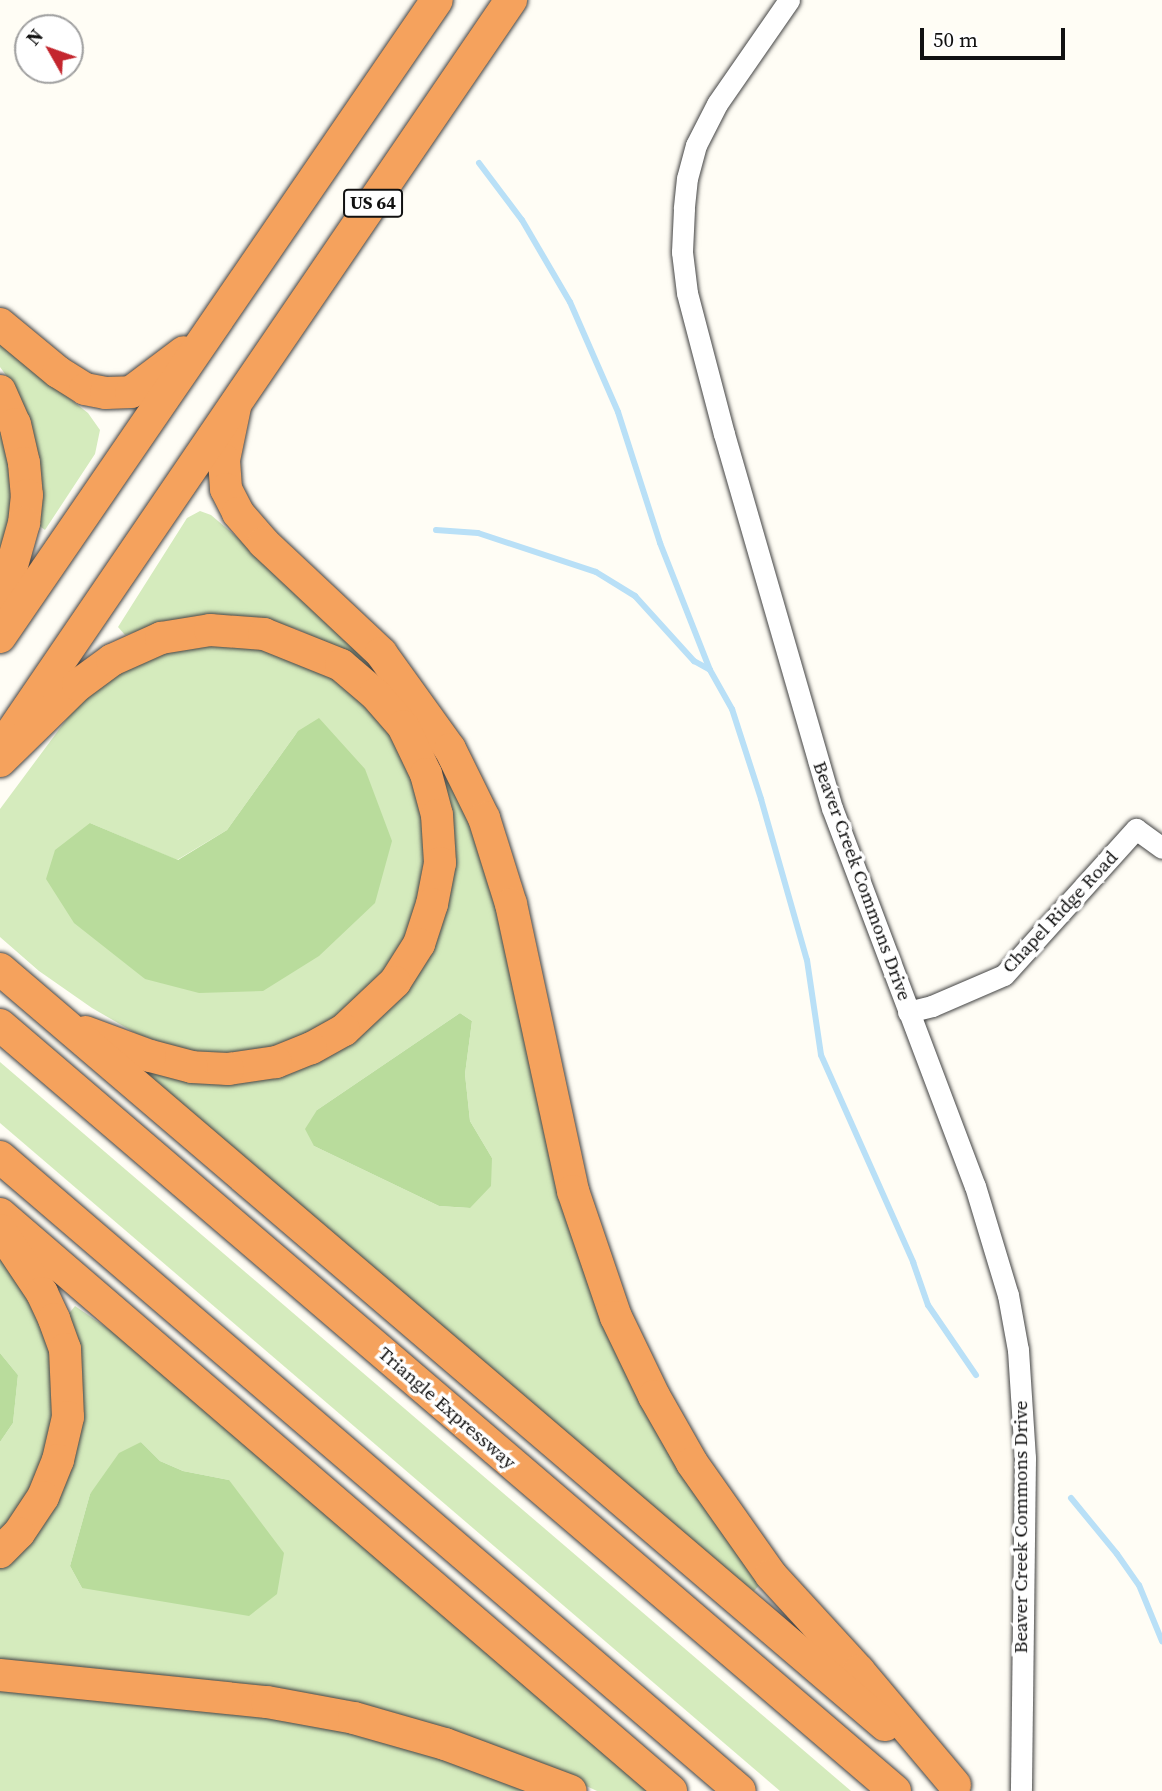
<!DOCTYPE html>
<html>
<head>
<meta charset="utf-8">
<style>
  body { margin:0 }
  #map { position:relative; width:1162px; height:1791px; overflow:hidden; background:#fffdf5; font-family:"Source Serif 4",serif }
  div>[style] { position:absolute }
  .green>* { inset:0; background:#d5ebbd }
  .forest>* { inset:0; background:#b9dc9c }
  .stream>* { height:6px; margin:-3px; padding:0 3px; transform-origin:3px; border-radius:3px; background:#b9e0f7 }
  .roads { filter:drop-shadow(0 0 2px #444) drop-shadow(0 0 2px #444) }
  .minor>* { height:21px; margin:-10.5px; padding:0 10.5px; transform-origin:10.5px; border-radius:10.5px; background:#fff }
  .highway>* { height:32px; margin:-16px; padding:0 16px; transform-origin:16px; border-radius:16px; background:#f5a25d }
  span { translate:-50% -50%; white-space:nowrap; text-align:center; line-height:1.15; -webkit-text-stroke:7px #fff; paint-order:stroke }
  .shield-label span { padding:2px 5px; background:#fff; border:2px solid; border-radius:5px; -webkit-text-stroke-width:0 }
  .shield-label { font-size:18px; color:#111; font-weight:700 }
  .street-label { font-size:19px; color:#111 }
  .north { position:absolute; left:14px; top:14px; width:70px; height:70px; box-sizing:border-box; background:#fff; border:2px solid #a0a0a0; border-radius:50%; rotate:310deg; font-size:19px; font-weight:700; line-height:28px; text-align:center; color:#111 }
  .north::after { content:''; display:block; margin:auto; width:24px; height:32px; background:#c4262e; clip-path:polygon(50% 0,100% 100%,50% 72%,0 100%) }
  .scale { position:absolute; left:920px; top:28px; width:145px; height:32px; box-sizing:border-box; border:4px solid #111; border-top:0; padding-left:9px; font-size:21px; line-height:24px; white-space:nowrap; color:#111; -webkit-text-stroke:5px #fff; paint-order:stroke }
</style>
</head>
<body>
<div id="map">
  <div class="green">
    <i style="clip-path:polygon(0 344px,88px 413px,100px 430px,95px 454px,45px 530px,38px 525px,8px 378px,0 367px)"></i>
    <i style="clip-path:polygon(0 418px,18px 503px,0 570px)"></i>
    <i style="clip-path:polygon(200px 511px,211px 515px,257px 554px,368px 656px,381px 682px,330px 645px,297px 629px,268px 622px,146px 629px,125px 635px,118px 627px,187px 518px)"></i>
    <i style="clip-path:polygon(evenodd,248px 641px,339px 676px,376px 709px,419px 786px,427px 876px,414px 924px,369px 994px,302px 1041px,227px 1057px,189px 1052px,137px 1034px,92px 1008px,39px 971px,0 937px,0 809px,72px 712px,117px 669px,151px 651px,248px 641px,298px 731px,145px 979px,90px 823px,177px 860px,227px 830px,298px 731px)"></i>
    <i style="clip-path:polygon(evenodd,450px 778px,484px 855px,554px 1157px,763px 1581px,754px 1591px,701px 1554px,141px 1076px,149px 1067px,225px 1080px,416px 971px,441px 783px,450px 778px,460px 1013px,472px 1021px,465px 1074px,470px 1121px,492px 1158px,469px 1208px,439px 1206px,314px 1146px,317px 1110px,460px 1013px)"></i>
    <i style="clip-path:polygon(0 1062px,851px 1791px,780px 1791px,0 1123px)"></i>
    <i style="clip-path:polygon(0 1250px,45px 1321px,57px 1373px,55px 1429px,40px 1480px,0 1536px,0 1442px,13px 1423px,18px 1375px,0 1353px)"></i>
    <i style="clip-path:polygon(evenodd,75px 1306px,142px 1352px,655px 1791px,597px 1791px,550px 1769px,0 1664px,0 1568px,21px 1548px,47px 1513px,67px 1316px,75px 1306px,141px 1442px,160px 1461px,183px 1471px,229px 1480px,82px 1588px,70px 1566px,90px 1494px,141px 1442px)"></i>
    <i style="clip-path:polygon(0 1691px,109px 1697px,257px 1713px,344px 1729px,471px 1765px,537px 1791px,0 1791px)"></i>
  </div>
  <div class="forest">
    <i style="clip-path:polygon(319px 718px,365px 769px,392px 841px,375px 903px,319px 956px,263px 991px,199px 993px,145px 979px,74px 923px,46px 879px,55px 850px,90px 823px,178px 860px,227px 830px,298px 731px)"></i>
    <i style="clip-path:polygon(460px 1013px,472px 1021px,465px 1074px,470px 1121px,492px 1158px,491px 1186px,470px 1208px,439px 1206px,314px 1146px,305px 1129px,317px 1110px)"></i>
    <i style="clip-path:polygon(0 1353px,18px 1375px,13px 1423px,0 1442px)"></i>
    <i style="clip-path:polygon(141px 1442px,160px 1461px,183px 1471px,229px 1480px,284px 1553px,277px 1594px,249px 1616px,82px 1588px,70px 1566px,90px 1494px,119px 1453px)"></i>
  </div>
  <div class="stream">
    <i style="left:479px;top:163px;width:71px;rotate:53deg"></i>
    <i style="left:522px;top:220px;width:95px;rotate:59.7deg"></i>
    <i style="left:570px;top:302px;width:120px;rotate:66.4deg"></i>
    <i style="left:618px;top:412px;width:138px;rotate:72.2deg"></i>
    <i style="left:660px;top:543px;width:136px;rotate:68.5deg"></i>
    <i style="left:710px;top:670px;width:45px;rotate:60.6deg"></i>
    <i style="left:732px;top:709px;width:95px;rotate:72.1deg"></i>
    <i style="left:761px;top:799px;width:167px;rotate:74.1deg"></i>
    <i style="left:807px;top:960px;width:96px;rotate:81.6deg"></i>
    <i style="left:821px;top:1055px;width:227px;rotate:66deg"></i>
    <i style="left:913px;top:1262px;width:46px;rotate:70.8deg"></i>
    <i style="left:928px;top:1305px;width:85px;rotate:55.6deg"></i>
    <i style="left:436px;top:530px;width:42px;rotate:4.1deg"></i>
    <i style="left:478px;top:533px;width:124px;rotate:18.3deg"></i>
    <i style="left:596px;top:572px;width:46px;rotate:31.6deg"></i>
    <i style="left:635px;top:596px;width:88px;rotate:47.8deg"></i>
    <i style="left:694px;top:661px;width:18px;rotate:29deg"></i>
    <i style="left:1071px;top:1498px;width:72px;rotate:50.6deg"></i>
    <i style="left:1117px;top:1554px;width:38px;rotate:55deg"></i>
    <i style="left:1139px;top:1585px;width:61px;rotate:67.7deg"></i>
  </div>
  <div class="roads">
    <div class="minor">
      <i style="left:789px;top:0;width:126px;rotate:124.7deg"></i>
      <i style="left:717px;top:104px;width:46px;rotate:117.1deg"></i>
      <i style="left:696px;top:145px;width:34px;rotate:105deg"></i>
      <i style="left:687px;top:178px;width:31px;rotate:96deg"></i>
      <i style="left:684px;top:209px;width:43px;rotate:92.7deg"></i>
      <i style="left:682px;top:252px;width:41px;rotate:83deg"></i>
      <i style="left:687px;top:293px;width:146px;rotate:75.3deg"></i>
      <i style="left:724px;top:434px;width:389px;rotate:73.9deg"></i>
      <i style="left:832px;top:808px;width:404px;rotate:69.3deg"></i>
      <i style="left:975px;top:1186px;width:114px;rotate:73.2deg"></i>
      <i style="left:1008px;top:1295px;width:56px;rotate:79.7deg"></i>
      <i style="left:1018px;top:1350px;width:108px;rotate:86.3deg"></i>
      <i style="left:1025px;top:1458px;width:333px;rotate:90.7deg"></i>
      <i style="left:908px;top:1012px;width:25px;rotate:-14deg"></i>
      <i style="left:932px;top:1006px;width:78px;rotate:-23.3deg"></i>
      <i style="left:1004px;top:975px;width:197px;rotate:-47.9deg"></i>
      <i style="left:1136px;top:829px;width:32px;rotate:36deg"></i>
    </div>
    <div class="highway">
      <i style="left:0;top:324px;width:75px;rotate:39.6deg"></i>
      <i style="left:58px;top:372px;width:32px;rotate:32deg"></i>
      <i style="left:85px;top:389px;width:21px;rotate:11deg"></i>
      <i style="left:106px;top:393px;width:25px;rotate:-2deg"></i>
      <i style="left:131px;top:392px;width:66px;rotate:-37deg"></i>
      <i style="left:0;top:391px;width:36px;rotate:66deg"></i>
      <i style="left:15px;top:424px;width:40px;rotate:77deg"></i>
      <i style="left:24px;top:463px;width:32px;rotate:85deg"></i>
      <i style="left:27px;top:495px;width:28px;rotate:96deg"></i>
      <i style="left:24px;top:523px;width:88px;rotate:105.8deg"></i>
      <i style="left:235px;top:407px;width:54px;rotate:101.7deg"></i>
      <i style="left:224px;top:460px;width:29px;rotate:86deg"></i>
      <i style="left:226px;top:489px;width:27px;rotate:63deg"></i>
      <i style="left:238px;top:513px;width:40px;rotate:49deg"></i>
      <i style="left:264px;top:543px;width:161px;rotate:43.2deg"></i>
      <i style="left:381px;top:653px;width:118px;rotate:54.3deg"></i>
      <i style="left:450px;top:749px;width:77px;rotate:63.8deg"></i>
      <i style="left:484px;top:818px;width:90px;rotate:72.6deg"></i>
      <i style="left:511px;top:904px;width:294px;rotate:77.8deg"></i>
      <i style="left:573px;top:1191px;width:133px;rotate:71.2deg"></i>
      <i style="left:616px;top:1317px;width:88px;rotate:64.3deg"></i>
      <i style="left:654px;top:1396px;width:77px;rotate:60.4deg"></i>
      <i style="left:692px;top:1463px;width:137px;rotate:54.8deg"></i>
      <i style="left:771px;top:1575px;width:130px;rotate:47.5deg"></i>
      <i style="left:859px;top:1671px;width:149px;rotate:49.9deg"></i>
      <i style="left:0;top:637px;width:772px;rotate:-55.55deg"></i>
      <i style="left:13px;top:730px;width:884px;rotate:-55.7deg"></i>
      <i style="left:0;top:761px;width:109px;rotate:-44.3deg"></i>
      <i style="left:78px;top:685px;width:42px;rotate:-36.3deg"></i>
      <i style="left:112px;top:660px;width:54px;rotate:-24.2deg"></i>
      <i style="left:161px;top:638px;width:50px;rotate:-9.3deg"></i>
      <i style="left:210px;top:630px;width:54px;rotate:4.2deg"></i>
      <i style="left:264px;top:634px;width:83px;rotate:21.9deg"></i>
      <i style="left:341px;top:665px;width:45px;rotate:40.5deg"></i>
      <i style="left:375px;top:694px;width:43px;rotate:48.8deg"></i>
      <i style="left:403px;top:726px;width:53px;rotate:64.4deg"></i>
      <i style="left:426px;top:774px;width:42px;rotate:75deg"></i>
      <i style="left:437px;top:815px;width:48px;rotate:86.4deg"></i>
      <i style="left:440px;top:863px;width:42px;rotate:101deg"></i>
      <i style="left:432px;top:904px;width:42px;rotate:108deg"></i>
      <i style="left:419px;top:944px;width:45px;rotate:122.3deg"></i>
      <i style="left:395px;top:982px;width:70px;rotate:136.7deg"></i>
      <i style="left:344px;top:1030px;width:38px;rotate:151deg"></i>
      <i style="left:311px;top:1048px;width:38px;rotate:158deg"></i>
      <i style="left:276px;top:1062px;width:49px;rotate:171.7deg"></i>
      <i style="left:228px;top:1069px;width:36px;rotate:-177deg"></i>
      <i style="left:192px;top:1067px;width:43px;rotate:-165.3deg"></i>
      <i style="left:150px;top:1056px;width:69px;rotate:-159.7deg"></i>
      <i style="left:0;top:969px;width:1164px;rotate:40.51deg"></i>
      <i style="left:0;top:1025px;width:1178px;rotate:40.56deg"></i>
      <i style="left:0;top:1157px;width:974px;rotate:40.59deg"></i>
      <i style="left:0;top:1214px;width:885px;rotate:40.69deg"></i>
      <i style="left:0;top:1230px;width:76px;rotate:56.3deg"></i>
      <i style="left:42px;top:1293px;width:29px;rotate:65deg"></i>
      <i style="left:54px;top:1319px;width:32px;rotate:70deg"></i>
      <i style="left:65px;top:1349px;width:68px;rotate:87.5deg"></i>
      <i style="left:68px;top:1417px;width:44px;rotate:103.1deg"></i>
      <i style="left:58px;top:1460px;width:40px;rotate:112deg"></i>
      <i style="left:43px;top:1497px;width:43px;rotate:123.7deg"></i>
      <i style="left:19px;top:1533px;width:27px;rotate:135deg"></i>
      <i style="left:0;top:1675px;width:268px;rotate:5.8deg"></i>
      <i style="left:267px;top:1702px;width:88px;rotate:10.4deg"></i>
      <i style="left:354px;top:1718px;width:95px;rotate:15.9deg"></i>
      <i style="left:445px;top:1744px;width:134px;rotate:20.5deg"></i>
    </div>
  </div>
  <div class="shield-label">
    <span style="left:373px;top:203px">US 64</span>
  </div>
  <div class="street-label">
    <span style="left:862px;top:881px;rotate:70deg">Beaver Creek Commons Drive</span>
    <span style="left:1060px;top:912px;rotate:-47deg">Chapel Ridge Road</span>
    <span style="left:447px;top:1408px;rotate:41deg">Triangle Expressway</span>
    <span style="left:1021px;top:1527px;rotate:-90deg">Beaver Creek Commons Drive</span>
  </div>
  <div class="north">N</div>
  <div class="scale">50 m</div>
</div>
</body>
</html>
